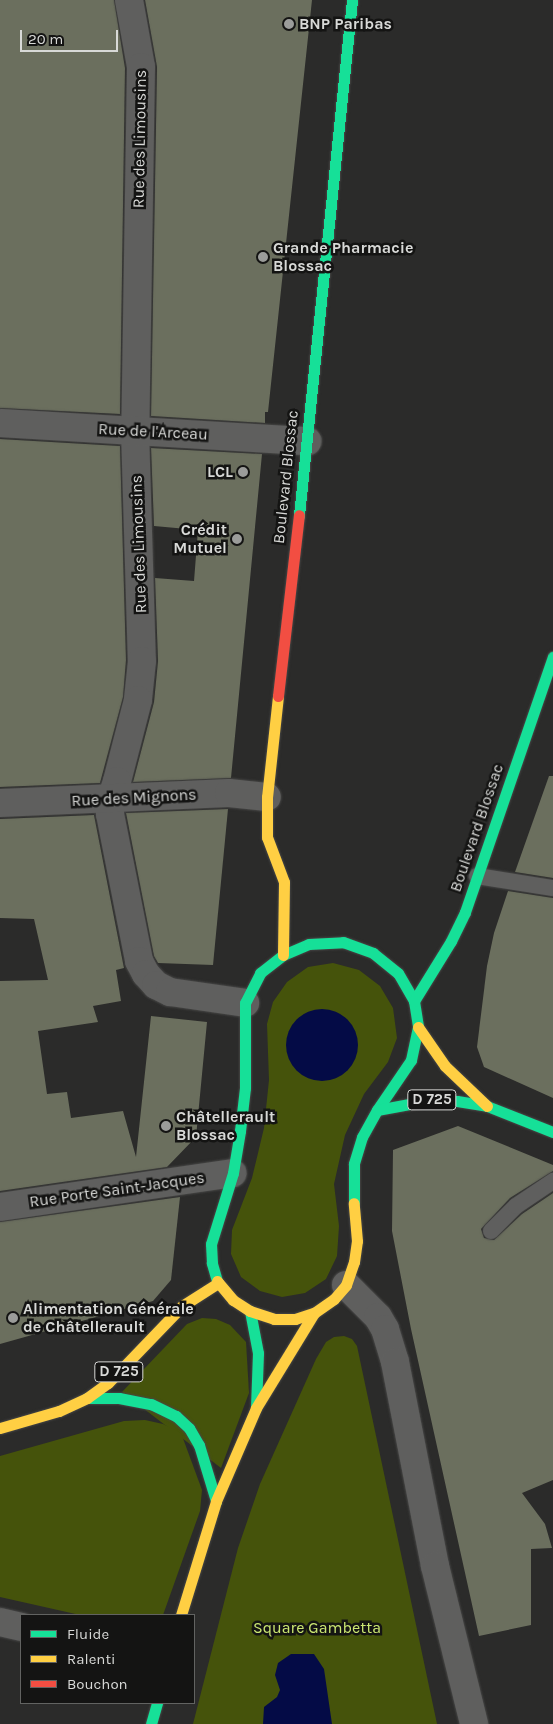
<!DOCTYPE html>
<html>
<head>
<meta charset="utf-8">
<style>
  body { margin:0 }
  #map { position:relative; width:553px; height:1724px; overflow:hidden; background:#2b2b2a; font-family:Karla,sans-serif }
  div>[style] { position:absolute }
  .green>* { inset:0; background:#45530b }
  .water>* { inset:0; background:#040b46 }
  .round { border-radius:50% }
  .building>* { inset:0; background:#6b6f5e }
  .roads { filter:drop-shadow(0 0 1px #474746) drop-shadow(0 0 1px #474746) }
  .lane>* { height:16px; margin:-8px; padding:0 8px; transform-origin:8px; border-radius:8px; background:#5f5f5e }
  .street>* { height:28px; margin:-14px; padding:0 14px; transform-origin:14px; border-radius:14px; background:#5f5f5e }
  .fast>* { height:11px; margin:-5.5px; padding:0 5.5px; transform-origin:5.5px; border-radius:5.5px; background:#16e098 }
  .slow>* { height:11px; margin:-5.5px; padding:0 5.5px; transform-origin:5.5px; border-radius:5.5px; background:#ffcf43 }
  .jam>* { height:11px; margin:-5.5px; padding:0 5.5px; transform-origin:5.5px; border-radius:5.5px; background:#f24e42 }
  .dots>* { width:14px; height:14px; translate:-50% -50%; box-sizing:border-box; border:2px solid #141413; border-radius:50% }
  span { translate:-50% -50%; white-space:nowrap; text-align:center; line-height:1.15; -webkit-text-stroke:5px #141413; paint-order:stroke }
  .shield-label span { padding:1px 4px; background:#141413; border:1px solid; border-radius:4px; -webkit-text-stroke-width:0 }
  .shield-label { font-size:15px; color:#d8d9d7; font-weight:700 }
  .poi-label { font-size:16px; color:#d8d9d7; font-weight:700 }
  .left { translate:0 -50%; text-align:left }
  .right { translate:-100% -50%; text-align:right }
  .street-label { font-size:16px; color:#d8d9d7 }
  .park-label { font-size:16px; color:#cce873 }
  .legend { position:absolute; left:20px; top:1614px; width:175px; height:90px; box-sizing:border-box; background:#141413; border:1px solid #626361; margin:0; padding:6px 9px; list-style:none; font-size:15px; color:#d8d9d7 }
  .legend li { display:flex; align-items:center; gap:10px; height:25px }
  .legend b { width:25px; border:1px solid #626361 }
  .scale { position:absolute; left:20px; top:30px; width:98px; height:22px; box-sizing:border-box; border:2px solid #d8d9d7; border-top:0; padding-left:6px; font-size:15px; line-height:18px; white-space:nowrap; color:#d8d9d7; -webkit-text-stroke:4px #141413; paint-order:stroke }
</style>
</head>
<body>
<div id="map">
  <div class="green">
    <i style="clip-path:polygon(333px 963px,359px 970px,380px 986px,393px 1008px,397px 1038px,388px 1062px,364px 1094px,345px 1135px,334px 1184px,339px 1226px,337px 1256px,326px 1279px,305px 1293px,282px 1297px,260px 1291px,241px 1277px,231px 1254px,232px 1230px,252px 1178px,264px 1128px,269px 1080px,267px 1024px,273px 1002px,287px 982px,308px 967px)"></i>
    <i style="clip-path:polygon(202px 1318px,216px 1319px,230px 1325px,246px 1342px,249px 1393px,221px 1468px,122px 1392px,187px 1324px)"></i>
    <i style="clip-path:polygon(344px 1336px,352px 1339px,357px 1346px,437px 1724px,193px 1724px,238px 1548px,260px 1484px,316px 1359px,326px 1342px,334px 1337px)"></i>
    <i style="clip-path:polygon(145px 1420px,163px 1424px,181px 1433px,202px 1490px,200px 1511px,163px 1615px,80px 1615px,0 1597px,0 1456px,124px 1421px)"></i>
  </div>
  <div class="water">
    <i class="round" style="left:286px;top:1009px;width:72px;height:72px"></i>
    <i style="clip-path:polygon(291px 1654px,314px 1654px,324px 1669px,332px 1724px,263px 1724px,264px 1707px,277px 1697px,280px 1690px,275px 1675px,278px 1663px)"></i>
  </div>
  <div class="building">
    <i style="clip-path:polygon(0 0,114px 0,125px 68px,120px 414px,0 408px)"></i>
    <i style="clip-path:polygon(145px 0,312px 0,268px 412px,265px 412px,265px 423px,151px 416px,157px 67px)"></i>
    <i style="clip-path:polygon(0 439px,120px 446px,126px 660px,123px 697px,100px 783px,0 787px)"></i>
    <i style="clip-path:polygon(151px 448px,262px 454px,231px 778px,133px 782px,154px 702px,158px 661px,155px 578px,194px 581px,198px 530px,154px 526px)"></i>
    <i style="clip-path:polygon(549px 776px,553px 776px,553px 878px,515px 872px)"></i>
    <i style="clip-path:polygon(228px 809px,213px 965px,158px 963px,154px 956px,126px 813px)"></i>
    <i style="clip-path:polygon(94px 815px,123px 963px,124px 968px,116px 970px,121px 1001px,93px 1006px,98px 1022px,38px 1031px,47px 1094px,67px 1092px,71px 1118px,123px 1111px,136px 1157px,151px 1016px,207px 1022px,196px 1137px,167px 1167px,0 1191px,0 981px,48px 980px,34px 919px,0 918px,0 819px)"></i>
    <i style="clip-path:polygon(508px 891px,553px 898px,553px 1098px,484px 1067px,477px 1047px,487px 966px,494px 933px)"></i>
    <i style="clip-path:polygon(458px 1126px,553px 1165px,553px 1171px,510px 1198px,481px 1229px,484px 1238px,494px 1240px,522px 1214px,553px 1193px,553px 1480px,522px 1493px,545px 1524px,552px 1548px,531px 1549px,531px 1625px,479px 1636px,411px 1329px,392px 1231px,393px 1150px)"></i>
    <i style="clip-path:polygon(180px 1197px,171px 1280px,153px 1301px,0 1344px,0 1222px)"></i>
  </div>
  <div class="roads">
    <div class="lane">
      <i style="left:477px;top:876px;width:77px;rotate:9deg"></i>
      <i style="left:491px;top:1231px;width:35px;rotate:-45deg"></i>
      <i style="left:516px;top:1206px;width:45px;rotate:-34deg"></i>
    </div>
    <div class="street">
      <i style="left:129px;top:0;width:68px;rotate:79.8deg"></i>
      <i style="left:141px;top:67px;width:363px;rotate:90.9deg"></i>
      <i style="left:135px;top:430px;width:231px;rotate:88.3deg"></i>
      <i style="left:142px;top:661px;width:39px;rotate:96deg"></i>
      <i style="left:138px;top:700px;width:84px;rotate:104.5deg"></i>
      <i style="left:117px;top:781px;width:19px;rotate:108deg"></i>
      <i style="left:111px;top:799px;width:15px;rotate:94deg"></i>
      <i style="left:110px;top:814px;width:150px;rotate:78.8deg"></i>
      <i style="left:139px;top:961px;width:15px;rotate:62deg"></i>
      <i style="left:146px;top:974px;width:15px;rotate:48deg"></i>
      <i style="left:156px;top:985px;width:16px;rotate:27deg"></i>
      <i style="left:170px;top:992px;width:76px;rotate:8.3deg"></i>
      <i style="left:0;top:423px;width:308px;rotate:3.4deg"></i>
      <i style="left:0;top:803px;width:229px;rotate:-2.5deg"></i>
      <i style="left:229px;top:793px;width:38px;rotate:6deg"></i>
      <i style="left:0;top:1207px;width:235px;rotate:-8.3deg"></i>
      <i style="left:346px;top:1285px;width:45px;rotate:45deg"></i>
      <i style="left:378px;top:1317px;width:14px;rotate:60deg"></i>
      <i style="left:385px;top:1329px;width:34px;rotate:73deg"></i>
      <i style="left:395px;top:1362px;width:208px;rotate:78.9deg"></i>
      <i style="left:435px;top:1566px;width:163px;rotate:76.1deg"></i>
      <i style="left:0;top:1622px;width:22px;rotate:13deg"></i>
    </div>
    <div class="fast">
      <i style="left:299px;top:515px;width:518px;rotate:-84.12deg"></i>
      <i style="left:343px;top:942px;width:32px;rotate:20deg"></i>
      <i style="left:373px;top:953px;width:32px;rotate:39deg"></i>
      <i style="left:398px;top:973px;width:32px;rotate:60deg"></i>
      <i style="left:414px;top:1001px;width:26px;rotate:81deg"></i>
      <i style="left:418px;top:1027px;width:34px;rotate:102deg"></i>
      <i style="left:411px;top:1060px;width:60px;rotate:124.2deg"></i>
      <i style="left:377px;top:1110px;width:31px;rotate:119deg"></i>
      <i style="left:362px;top:1137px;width:28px;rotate:107deg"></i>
      <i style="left:354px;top:1164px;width:39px;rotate:90deg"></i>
      <i style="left:414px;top:1001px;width:70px;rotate:-58.3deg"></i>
      <i style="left:451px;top:941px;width:32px;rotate:-64deg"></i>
      <i style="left:465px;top:912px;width:270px;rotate:-71deg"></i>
      <i style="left:377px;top:1110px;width:55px;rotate:-10.5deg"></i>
      <i style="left:431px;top:1100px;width:26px;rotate:2deg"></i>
      <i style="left:457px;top:1101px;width:30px;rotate:9deg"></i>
      <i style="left:487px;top:1106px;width:71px;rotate:21.5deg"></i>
      <i style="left:217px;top:1281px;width:19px;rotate:-106deg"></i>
      <i style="left:212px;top:1263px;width:19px;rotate:-93deg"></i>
      <i style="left:211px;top:1244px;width:74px;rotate:-72.8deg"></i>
      <i style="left:233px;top:1173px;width:43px;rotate:-80.5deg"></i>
      <i style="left:240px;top:1131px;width:43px;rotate:-83.4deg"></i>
      <i style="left:245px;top:1088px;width:85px;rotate:-90deg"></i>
      <i style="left:245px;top:1003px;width:34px;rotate:-63deg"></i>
      <i style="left:260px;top:973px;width:29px;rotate:-38deg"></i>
      <i style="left:283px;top:955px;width:28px;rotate:-23deg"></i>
      <i style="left:309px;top:944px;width:34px;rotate:-3deg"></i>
      <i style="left:250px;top:1311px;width:43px;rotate:79.2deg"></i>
      <i style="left:258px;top:1353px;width:54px;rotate:92.1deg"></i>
      <i style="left:87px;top:1398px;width:32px"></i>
      <i style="left:119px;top:1398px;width:33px;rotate:11deg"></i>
      <i style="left:151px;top:1404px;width:28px;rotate:26deg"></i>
      <i style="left:176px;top:1416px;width:18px;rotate:43deg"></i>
      <i style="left:189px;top:1428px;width:20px;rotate:60deg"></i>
      <i style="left:199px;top:1445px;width:59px;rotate:73.1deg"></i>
      <i style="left:151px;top:1724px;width:22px;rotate:-74deg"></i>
    </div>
    <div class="slow">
      <i style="left:278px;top:696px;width:102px;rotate:96.2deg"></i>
      <i style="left:267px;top:797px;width:40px;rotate:90deg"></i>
      <i style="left:267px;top:837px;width:48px;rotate:69.3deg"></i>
      <i style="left:284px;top:882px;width:73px;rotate:90.8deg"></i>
      <i style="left:418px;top:1027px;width:47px;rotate:55.3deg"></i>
      <i style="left:445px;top:1066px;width:58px;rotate:43.6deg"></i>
      <i style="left:217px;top:1281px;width:25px;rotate:50deg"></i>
      <i style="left:233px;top:1300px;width:20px;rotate:33deg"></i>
      <i style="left:250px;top:1311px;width:25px;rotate:18deg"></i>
      <i style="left:274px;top:1319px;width:21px"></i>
      <i style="left:295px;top:1319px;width:20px;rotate:-18deg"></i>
      <i style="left:314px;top:1313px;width:24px;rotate:-35deg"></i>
      <i style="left:334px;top:1299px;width:18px;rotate:-49deg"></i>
      <i style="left:346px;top:1285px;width:24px;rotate:-71deg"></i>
      <i style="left:354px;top:1262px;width:21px;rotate:-82deg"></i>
      <i style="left:357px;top:1241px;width:38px;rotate:-95deg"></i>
      <i style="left:0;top:1428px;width:61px;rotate:-16.1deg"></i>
      <i style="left:59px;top:1411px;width:31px;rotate:-25deg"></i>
      <i style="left:87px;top:1398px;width:26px;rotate:-36deg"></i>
      <i style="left:108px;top:1383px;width:107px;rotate:-46.1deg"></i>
      <i style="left:182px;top:1306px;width:43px;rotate:-32.6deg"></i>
      <i style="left:181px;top:1615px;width:119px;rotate:-72.9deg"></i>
      <i style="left:216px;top:1501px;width:101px;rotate:-66.7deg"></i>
      <i style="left:256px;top:1408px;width:111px;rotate:-58.6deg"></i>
    </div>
    <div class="jam">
      <i style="left:278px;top:696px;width:182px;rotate:-83.4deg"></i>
    </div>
  </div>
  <div class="dots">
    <i style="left:289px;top:24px;background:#9b9c9a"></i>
    <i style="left:263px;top:257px;background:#9b9c9a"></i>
    <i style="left:243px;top:472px;background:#9b9c9a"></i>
    <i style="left:237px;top:539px;background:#9b9c9a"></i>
    <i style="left:166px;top:1126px;background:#9b9c9a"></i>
    <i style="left:13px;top:1318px;background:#9b9c9a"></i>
  </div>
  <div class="shield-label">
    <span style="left:432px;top:1100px">D 725</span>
    <span style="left:119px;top:1372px">D 725</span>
  </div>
  <div class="poi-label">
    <span class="left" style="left:299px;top:24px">BNP Paribas</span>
    <span class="left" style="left:273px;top:257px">Grande Pharmacie<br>Blossac</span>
    <span class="right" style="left:233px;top:472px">LCL</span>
    <span class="right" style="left:227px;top:539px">Crédit<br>Mutuel</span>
    <span class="left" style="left:176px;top:1126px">Châtellerault<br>Blossac</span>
    <span class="left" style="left:23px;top:1318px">Alimentation Générale<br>de Châtellerault</span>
  </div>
  <div class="street-label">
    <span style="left:140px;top:139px;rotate:-89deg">Rue des Limousins</span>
    <span style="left:153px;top:432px;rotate:3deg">Rue de l'Arceau</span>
    <span style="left:286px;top:477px;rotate:-84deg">Boulevard Blossac</span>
    <span style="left:139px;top:544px;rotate:-92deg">Rue des Limousins</span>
    <span style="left:134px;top:798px;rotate:-3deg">Rue des Mignons</span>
    <span style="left:477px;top:828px;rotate:-71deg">Boulevard Blossac</span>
    <span style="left:117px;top:1190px;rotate:-8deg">Rue Porte Saint-Jacques</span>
  </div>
  <div class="park-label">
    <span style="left:317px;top:1628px">Square Gambetta</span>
  </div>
  <ul class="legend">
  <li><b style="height:6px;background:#16e098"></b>Fluide</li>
  <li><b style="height:6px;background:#ffcf43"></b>Ralenti</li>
  <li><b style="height:6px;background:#f24e42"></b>Bouchon</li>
  </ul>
  <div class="scale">20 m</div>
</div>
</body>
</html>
